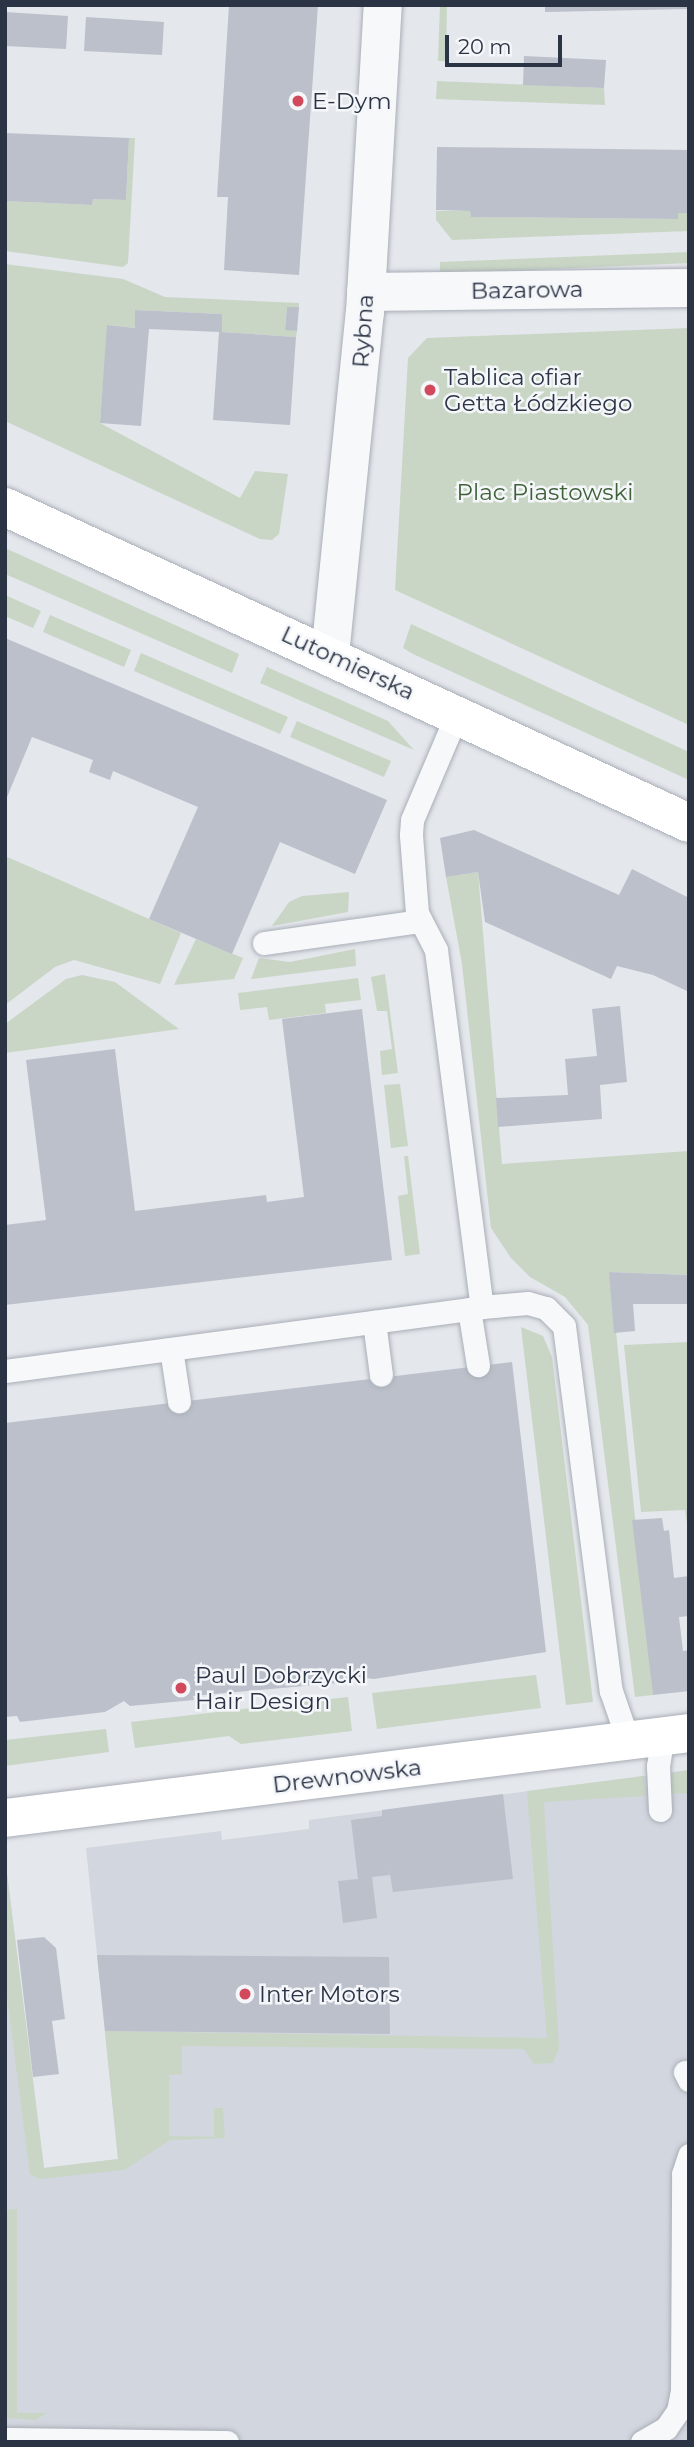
<!DOCTYPE html>
<html>
<head>
<meta charset="utf-8">
<style>
  body { margin:0 }
  #map { position:relative; width:694px; height:2447px; overflow:hidden; background:#e4e7ec; font-family:Montserrat,sans-serif }
  div>[style] { position:absolute }
  .built>* { inset:0; background:#d2d6de }
  .green>* { inset:0; background:#c9d6c5 }
  .building>* { inset:0; background:#bbc0ca }
  .roads { filter:drop-shadow(0 0 2px #a9aeb7) drop-shadow(0 0 2px #a9aeb7) }
  .service>* { height:23px; margin:-11.5px; padding:0 11.5px; transform-origin:11.5px; border-radius:11.5px; background:#f7f8fa }
  .minor>* { height:38px; margin:-19px; padding:0 19px; transform-origin:19px; border-radius:19px; background:#f7f8fa }
  .secondary>* { height:38px; margin:-19px; padding:0 19px; transform-origin:19px; border-radius:19px; background:#fff }
  .dots>* { width:19px; height:19px; translate:-50% -50%; box-sizing:border-box; border:4px solid #f4f6f9; border-radius:50% }
  span { translate:-50% -50%; white-space:nowrap; text-align:center; line-height:1.15; -webkit-text-stroke:5px #f4f6f9; paint-order:stroke }
  .poi-label { font-size:23px; color:#2b3445 }
  .left { translate:0 -50%; text-align:left }
  .street-label { font-size:23px; color:#2b3445 }
  .park-label { font-size:23px; color:#3f6138 }
  .frame { position:absolute; inset:0; border:7px solid #2b3445; pointer-events:none }
  .scale { position:absolute; left:445px; top:35px; width:117px; height:32px; box-sizing:border-box; border:4px solid #2b3445; border-top:0; padding-left:9px; font-size:21px; line-height:24px; white-space:nowrap; color:#2b3445; -webkit-text-stroke:5px #f4f6f9; paint-order:stroke }
</style>
</head>
<body>
<div id="map">
  <div class="built">
    <i style="clip-path:polygon(689px 1770px,689px 2442px,5px 2442px,5px 1858px,44px 2168px,118px 2159px,86px 1848px,221px 1831px,222px 1840px,309px 1829px,309px 1820px)"></i>
  </div>
  <div class="green">
    <i style="clip-path:polygon(440px 5px,447px 5px,446px 61px,438px 61px)"></i>
    <i style="clip-path:polygon(437px 81px,604px 88px,605px 105px,436px 99px)"></i>
    <i style="clip-path:polygon(129px 138px,135px 138px,128px 263px,123px 267px,5px 251px,5px 201px,92px 205px,93px 199px,126px 200px)"></i>
    <i style="clip-path:polygon(436px 211px,470px 211px,471px 217px,678px 219px,678px 213px,689px 213px,689px 231px,452px 240px,436px 220px)"></i>
    <i style="clip-path:polygon(689px 252px,689px 263px,440px 274px,440px 262px)"></i>
    <i style="clip-path:polygon(5px 264px,123px 279px,165px 297px,299px 303px,299px 307px,287px 307px,285px 329px,297px 331px,296px 337px,222px 332px,222px 314px,136px 310px,135px 328px,108px 325px,100px 423px,240px 498px,255px 471px,288px 474px,279px 534px,272px 540px,260px 539px,5px 421px)"></i>
    <i style="clip-path:polygon(689px 328px,689px 725px,395px 590px,408px 358px,427px 338px)"></i>
    <i style="clip-path:polygon(5px 548px,239px 654px,232px 673px,5px 574px)"></i>
    <i style="clip-path:polygon(5px 595px,41px 611px,33px 628px,5px 616px)"></i>
    <i style="clip-path:polygon(50px 615px,131px 650px,124px 667px,43px 632px)"></i>
    <i style="clip-path:polygon(411px 624px,689px 752px,689px 780px,413px 654px,403px 648px)"></i>
    <i style="clip-path:polygon(141px 653px,288px 717px,280px 734px,134px 671px)"></i>
    <i style="clip-path:polygon(267px 667px,388px 721px,414px 750px,260px 683px)"></i>
    <i style="clip-path:polygon(297px 721px,391px 761px,384px 777px,290px 737px)"></i>
    <i style="clip-path:polygon(5px 856px,181px 933px,160px 984px,74px 960px,55px 967px,5px 1005px)"></i>
    <i style="clip-path:polygon(478px 872px,502px 1164px,689px 1151px,689px 1275px,610px 1272px,653px 1695px,635px 1697px,588px 1325px,565px 1297px,530px 1277px,511px 1258px,491px 1228px,462px 964px,446px 877px)"></i>
    <i style="clip-path:polygon(349px 892px,348px 912px,272px 926px,289px 902px,302px 896px)"></i>
    <i style="clip-path:polygon(196px 939px,243px 958px,234px 979px,174px 985px)"></i>
    <i style="clip-path:polygon(355px 949px,356px 966px,251px 979px,259px 958px,290px 962px)"></i>
    <i style="clip-path:polygon(385px 974px,398px 1073px,382px 1075px,380px 1051px,392px 1049px,387px 1011px,377px 1011px,371px 977px)"></i>
    <i style="clip-path:polygon(82px 975px,115px 982px,179px 1029px,5px 1053px,5px 1024px,66px 979px)"></i>
    <i style="clip-path:polygon(358px 978px,361px 1000px,325px 1004px,326px 1013px,269px 1020px,267px 1007px,240px 1010px,238px 993px)"></i>
    <i style="clip-path:polygon(400px 1084px,408px 1146px,391px 1148px,384px 1085px)"></i>
    <i style="clip-path:polygon(404px 1156px,408px 1156px,420px 1254px,405px 1256px,398px 1196px,408px 1194px)"></i>
    <i style="clip-path:polygon(521px 1327px,543px 1336px,552px 1357px,593px 1702px,566px 1705px)"></i>
    <i style="clip-path:polygon(689px 1342px,689px 1537px,685px 1510px,641px 1512px,624px 1345px)"></i>
    <i style="clip-path:polygon(536px 1675px,541px 1708px,377px 1729px,372px 1693px)"></i>
    <i style="clip-path:polygon(348px 1697px,352px 1731px,241px 1744px,229px 1736px,135px 1748px,131px 1722px)"></i>
    <i style="clip-path:polygon(106px 1729px,109px 1752px,5px 1766px,5px 1740px)"></i>
    <i style="clip-path:polygon(689px 1770px,689px 1793px,671px 1794px,671px 1773px)"></i>
    <i style="clip-path:polygon(644px 1776px,645px 1796px,544px 1802px,559px 2048px,553px 2063px,534px 2064px,524px 2049px,182px 2046px,182px 2074px,169px 2075px,169px 2136px,214px 2137px,214px 2108px,223px 2108px,225px 2138px,170px 2140px,124px 2170px,40px 2179px,30px 2174px,5px 1982px,5px 1858px,44px 2168px,118px 2159px,105px 2031px,547px 2038px,527px 1791px)"></i>
    <i style="clip-path:polygon(17px 2209px,17px 2413px,46px 2413px,36px 2420px,5px 2418px,5px 2210px)"></i>
  </div>
  <div class="building">
    <i style="clip-path:polygon(229px 5px,318px 5px,299px 275px,224px 270px,228px 197px,217px 197px)"></i>
    <i style="clip-path:polygon(545px 5px,689px 5px,689px 9px,545px 12px)"></i>
    <i style="clip-path:polygon(5px 12px,68px 16px,66px 49px,5px 46px)"></i>
    <i style="clip-path:polygon(86px 17px,164px 22px,162px 55px,84px 51px)"></i>
    <i style="clip-path:polygon(524px 56px,606px 60px,604px 88px,523px 85px)"></i>
    <i style="clip-path:polygon(5px 133px,129px 138px,126px 200px,93px 199px,92px 205px,5px 201px)"></i>
    <i style="clip-path:polygon(437px 147px,689px 150px,689px 213px,678px 213px,678px 219px,471px 217px,470px 211px,436px 210px)"></i>
    <i style="clip-path:polygon(287px 307px,299px 307px,297px 331px,285px 330px)"></i>
    <i style="clip-path:polygon(135px 310px,222px 314px,222px 332px,296px 337px,290px 425px,213px 420px,219px 332px,149px 329px,141px 426px,100px 423px,107px 325px,135px 328px)"></i>
    <i style="clip-path:polygon(5px 638px,387px 800px,355px 874px,280px 842px,232px 954px,149px 919px,198px 807px,113px 771px,110px 780px,89px 772px,93px 760px,32px 737px,5px 802px)"></i>
    <i style="clip-path:polygon(474px 830px,619px 895px,632px 869px,689px 898px,689px 992px,653px 975px,617px 966px,611px 979px,485px 922px,478px 872px,446px 877px,440px 838px)"></i>
    <i style="clip-path:polygon(620px 1006px,627px 1082px,600px 1085px,602px 1119px,498px 1127px,496px 1098px,568px 1095px,565px 1059px,597px 1056px,592px 1009px)"></i>
    <i style="clip-path:polygon(362px 1009px,392px 1260px,5px 1305px,5px 1225px,46px 1220px,26px 1060px,115px 1049px,135px 1211px,266px 1195px,267px 1202px,304px 1197px,282px 1019px)"></i>
    <i style="clip-path:polygon(609px 1272px,687px 1275px,687px 1304px,633px 1304px,635px 1331px,614px 1333px)"></i>
    <i style="clip-path:polygon(512px 1362px,546px 1652px,374px 1679px,349px 1676px,348px 1682px,193px 1696px,194px 1700px,130px 1706px,124px 1701px,105px 1712px,20px 1722px,17px 1716px,5px 1717px,5px 1423px)"></i>
    <i style="clip-path:polygon(662px 1518px,664px 1531px,669px 1530px,674px 1578px,689px 1576px,689px 1616px,679px 1617px,683px 1651px,689px 1650px,689px 1691px,653px 1695px,632px 1520px)"></i>
    <i style="clip-path:polygon(503px 1794px,513px 1879px,393px 1892px,387px 1856px,390px 1875px,372px 1877px,377px 1918px,343px 1923px,338px 1881px,358px 1879px,351px 1820px,382px 1816px,382px 1810px)"></i>
    <i style="clip-path:polygon(44px 1937px,56px 1948px,65px 2019px,52px 2021px,59px 2074px,33px 2077px,17px 1940px)"></i>
    <i style="clip-path:polygon(97px 1955px,389px 1957px,390px 2034px,105px 2031px)"></i>
  </div>
  <div class="roads">
    <div class="service">
      <i style="left:457px;top:714px;width:115px;rotate:113deg"></i>
      <i style="left:412px;top:820px;width:15px;rotate:94deg"></i>
      <i style="left:411px;top:835px;width:78px;rotate:85.6deg"></i>
      <i style="left:417px;top:913px;width:42px;rotate:62.8deg"></i>
      <i style="left:436px;top:950px;width:360px;rotate:82.7deg"></i>
      <i style="left:264px;top:943px;width:158px;rotate:-8deg"></i>
      <i style="left:469px;top:1309px;width:57px;rotate:80.9deg"></i>
      <i style="left:374px;top:1322px;width:53px;rotate:82.5deg"></i>
      <i style="left:171px;top:1349px;width:53px;rotate:81.3deg"></i>
      <i style="left:5px;top:1371px;width:481px;rotate:-7.6deg"></i>
      <i style="left:482px;top:1307px;width:46px;rotate:-5deg"></i>
      <i style="left:528px;top:1303px;width:19px;rotate:16deg"></i>
      <i style="left:546px;top:1308px;width:25px;rotate:45deg"></i>
      <i style="left:564px;top:1326px;width:368px;rotate:82.7deg"></i>
      <i style="left:611px;top:1691px;width:37px;rotate:71deg"></i>
      <i style="left:623px;top:1726px;width:18px;rotate:52deg"></i>
      <i style="left:660px;top:1810px;width:44px;rotate:-92.6deg"></i>
      <i style="left:658px;top:1766px;width:30px;rotate:-81deg"></i>
      <i style="left:685px;top:2072px;width:9px;rotate:63deg"></i>
      <i style="left:5px;top:2439px;width:222px;rotate:0.8deg"></i>
      <i style="left:642px;top:2442px;width:28px;rotate:-30deg"></i>
      <i style="left:666px;top:2428px;width:21px;rotate:-55deg"></i>
      <i style="left:678px;top:2411px;width:21px;rotate:-79deg"></i>
      <i style="left:682px;top:2390px;width:216px;rotate:-89.7deg"></i>
      <i style="left:683px;top:2174px;width:20px;rotate:-72deg"></i>
    </div>
    <div class="minor">
      <i style="left:366px;top:292px;width:323px;rotate:-0.7deg"></i>
      <i style="left:330px;top:655px;width:344px;rotate:-84.2deg"></i>
      <i style="left:365px;top:313px;width:309px;rotate:-86.7deg"></i>
    </div>
    <div class="secondary">
      <i style="left:5px;top:507px;width:753px;rotate:24.8deg"></i>
      <i style="left:5px;top:1818px;width:689px;rotate:-7.08deg"></i>
    </div>
  </div>
  <div class="dots">
    <i style="left:298px;top:101px;background:#d1495b"></i>
    <i style="left:430px;top:390px;background:#d1495b"></i>
    <i style="left:181px;top:1688px;background:#d1495b"></i>
    <i style="left:245px;top:1994px;background:#d1495b"></i>
  </div>
  <div class="poi-label">
    <span class="left" style="left:312px;top:101px">E-Dym</span>
    <span class="left" style="left:444px;top:390px">Tablica ofiar<br>Getta Łódzkiego</span>
    <span class="left" style="left:195px;top:1688px">Paul Dobrzycki<br>Hair Design</span>
    <span class="left" style="left:259px;top:1994px">Inter Motors</span>
  </div>
  <div class="street-label">
    <span style="left:527px;top:290px;rotate:-1deg">Bazarowa</span>
    <span style="left:363px;top:331px;rotate:-86deg">Rybna</span>
    <span style="left:348px;top:663px;rotate:25deg">Lutomierska</span>
    <span style="left:347px;top:1776px;rotate:-7deg">Drewnowska</span>
  </div>
  <div class="park-label">
    <span style="left:545px;top:492px">Plac Piastowski</span>
  </div>
  <div class="frame"></div>
  <div class="scale">20 m</div>
</div>
</body>
</html>
